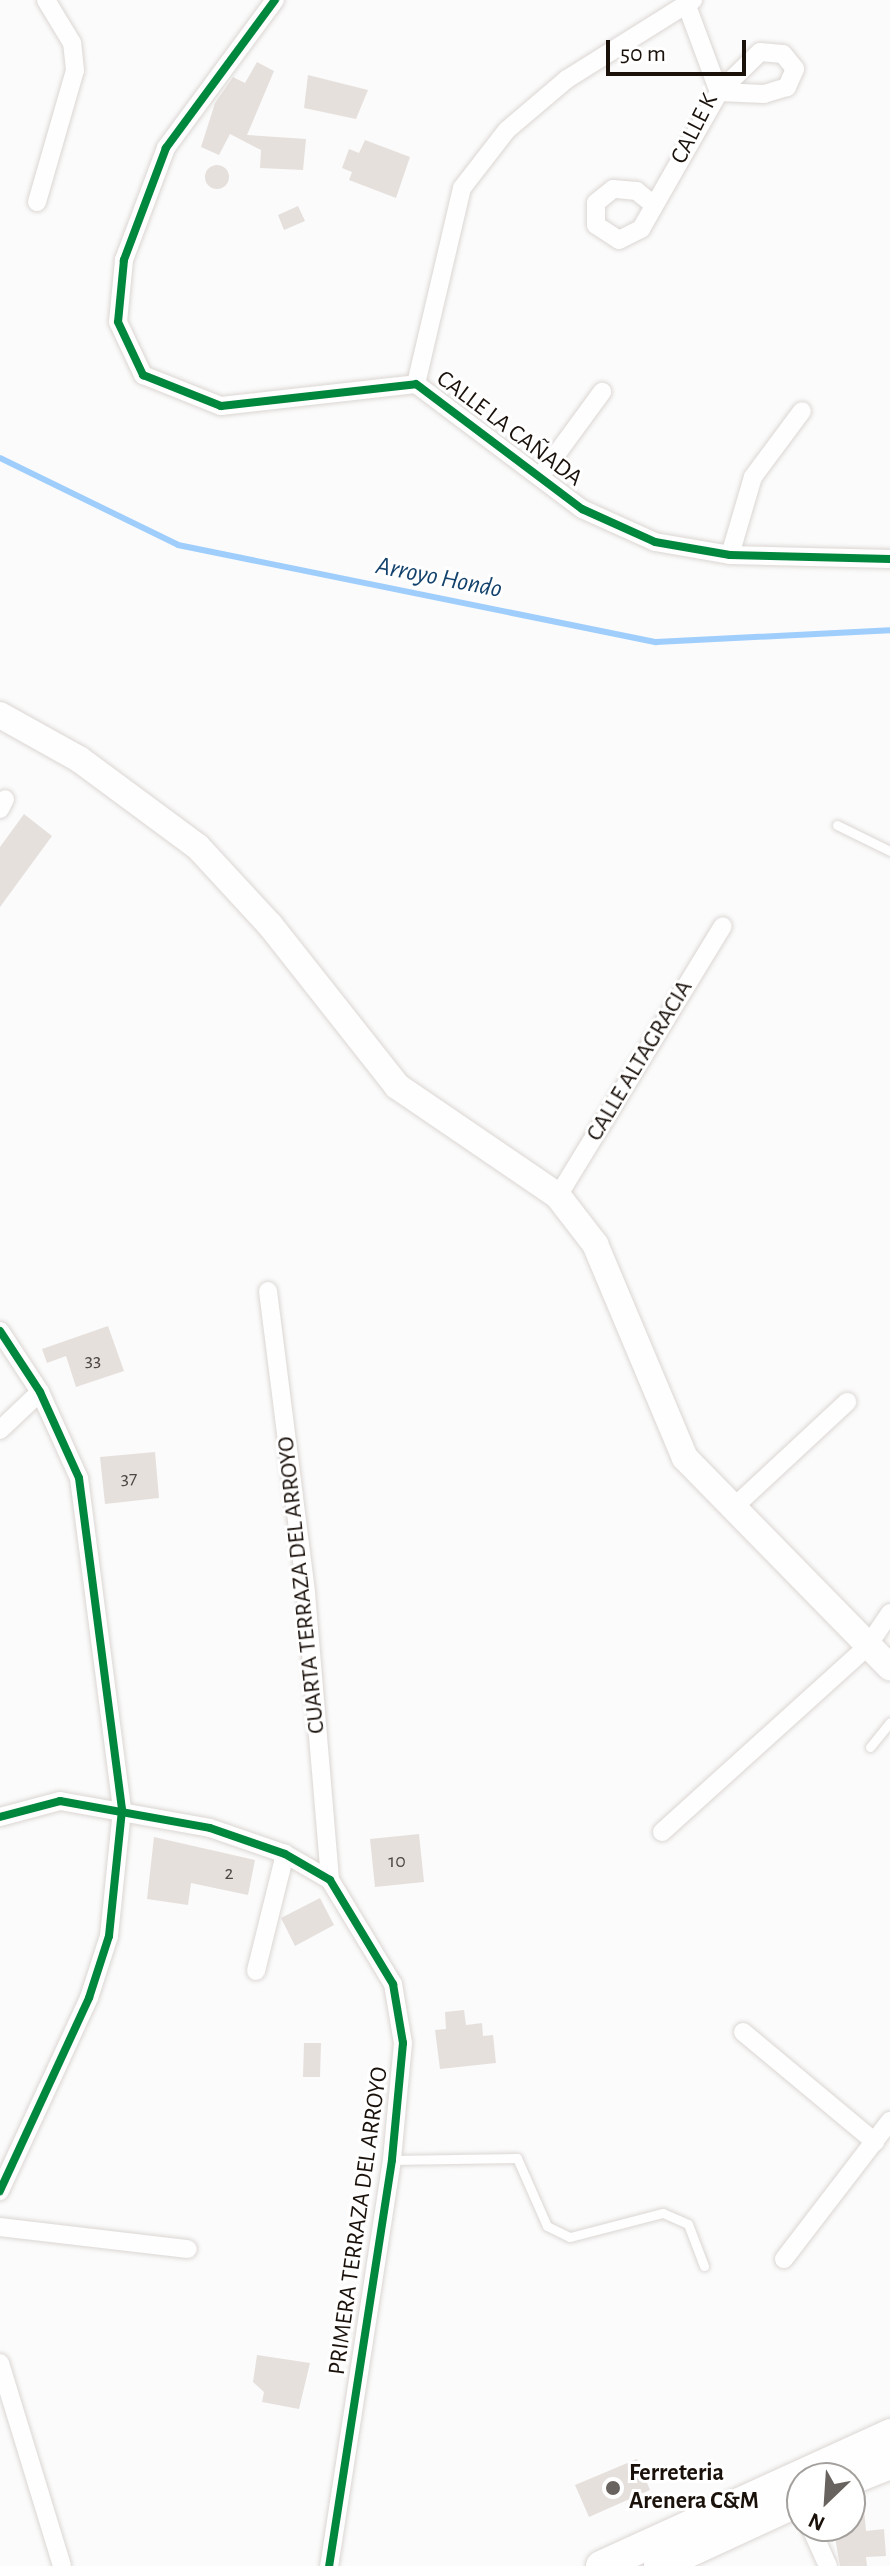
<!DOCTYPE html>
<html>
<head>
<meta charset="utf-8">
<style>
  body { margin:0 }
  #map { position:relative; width:890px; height:2566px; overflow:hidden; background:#fbfbfb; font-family:"Alegreya Sans",sans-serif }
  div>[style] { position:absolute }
  .stream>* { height:6px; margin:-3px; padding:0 3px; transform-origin:3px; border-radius:3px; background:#9fcefc }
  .building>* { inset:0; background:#e6e0dd }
  .round { border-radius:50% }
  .roads { filter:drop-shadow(0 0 2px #dbd6d3) drop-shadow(0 0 2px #dbd6d3) }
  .service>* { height:9px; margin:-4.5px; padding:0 4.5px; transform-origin:4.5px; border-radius:4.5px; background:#fefefe }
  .minor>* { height:18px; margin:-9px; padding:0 9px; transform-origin:9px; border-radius:9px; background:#fefefe }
  .secondary>* { height:26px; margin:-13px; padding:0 13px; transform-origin:13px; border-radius:13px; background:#fefefe }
  .primary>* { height:30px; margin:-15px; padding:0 15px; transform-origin:15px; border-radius:15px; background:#fefefe }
  .cycleway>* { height:8px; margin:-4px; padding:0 4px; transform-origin:4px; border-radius:4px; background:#00873e }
  .dots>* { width:22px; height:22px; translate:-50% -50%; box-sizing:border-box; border:4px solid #fff; border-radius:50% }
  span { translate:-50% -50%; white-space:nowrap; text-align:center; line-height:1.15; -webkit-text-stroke:6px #fff; paint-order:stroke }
  .number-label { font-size:20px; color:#4f4742 }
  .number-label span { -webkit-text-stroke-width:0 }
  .street-label { font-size:24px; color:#1a110b }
  .poi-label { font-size:24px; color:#1a110b; font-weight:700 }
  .left { translate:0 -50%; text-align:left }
  .water-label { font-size:26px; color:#13426c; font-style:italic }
  .north { position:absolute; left:786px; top:2462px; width:80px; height:80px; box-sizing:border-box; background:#fff; border:2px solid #a3a09d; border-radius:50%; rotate:205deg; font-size:22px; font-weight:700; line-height:32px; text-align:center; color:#1a110b }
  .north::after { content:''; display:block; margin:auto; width:28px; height:36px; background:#69635f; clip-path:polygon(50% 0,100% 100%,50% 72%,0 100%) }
  .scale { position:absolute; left:606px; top:40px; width:140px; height:36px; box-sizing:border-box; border:4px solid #1a110b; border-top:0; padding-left:10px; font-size:24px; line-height:28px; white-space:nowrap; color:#1a110b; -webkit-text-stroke:6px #fff; paint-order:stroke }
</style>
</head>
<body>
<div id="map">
  <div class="stream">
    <i style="left:0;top:458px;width:198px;rotate:26deg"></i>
    <i style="left:178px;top:545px;width:488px;rotate:11.5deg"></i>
    <i style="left:656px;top:642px;width:234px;rotate:-2.9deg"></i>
  </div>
  <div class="building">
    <i style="clip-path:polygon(257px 62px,274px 71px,247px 135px,306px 139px,303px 170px,260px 168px,261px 150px,230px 134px,219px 155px,201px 147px,215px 103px,233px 77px,245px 83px)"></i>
    <i style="clip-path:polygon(308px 75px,368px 90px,356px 119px,304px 108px)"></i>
    <i style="clip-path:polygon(365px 140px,410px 157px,396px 198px,349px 180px,352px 172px,342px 168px,349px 149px,359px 153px)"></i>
    <i class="round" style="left:205px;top:165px;width:24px;height:24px"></i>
    <i style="clip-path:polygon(298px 206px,305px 221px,284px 230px,278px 215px)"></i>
    <i style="clip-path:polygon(24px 814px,52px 836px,0 907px,0 847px)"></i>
    <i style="clip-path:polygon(108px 1326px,124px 1371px,76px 1387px,66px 1356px,47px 1363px,42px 1349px)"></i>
    <i style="clip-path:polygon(155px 1452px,159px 1498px,105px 1504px,100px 1457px)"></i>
    <i style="clip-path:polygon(419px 1834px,424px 1882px,375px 1887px,370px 1839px)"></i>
    <i style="clip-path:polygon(154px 1837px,255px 1860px,248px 1895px,191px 1883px,188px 1905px,147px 1899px)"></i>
    <i style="clip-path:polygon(320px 1898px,334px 1925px,295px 1946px,281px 1918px)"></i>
    <i style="clip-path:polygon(464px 2010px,466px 2025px,482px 2023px,483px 2036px,493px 2035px,496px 2063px,440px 2069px,435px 2030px,446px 2029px,445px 2012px)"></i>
    <i style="clip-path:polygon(304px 2043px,321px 2043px,320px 2077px,303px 2077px)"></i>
    <i style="clip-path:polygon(257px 2355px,310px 2363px,299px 2409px,262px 2402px,264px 2392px,253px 2382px)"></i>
    <i style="clip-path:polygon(637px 2459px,650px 2490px,589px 2517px,575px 2485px)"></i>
    <i style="clip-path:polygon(864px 2508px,866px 2531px,884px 2529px,886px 2556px,866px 2557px,867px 2566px,840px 2566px,833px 2526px,850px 2526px,850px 2509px)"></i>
  </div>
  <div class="roads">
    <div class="service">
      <i style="left:837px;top:825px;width:59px;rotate:26.1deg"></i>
      <i style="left:870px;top:1747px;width:32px;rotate:-51deg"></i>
      <i style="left:392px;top:2160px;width:125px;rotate:-0.9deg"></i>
      <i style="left:517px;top:2158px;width:74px;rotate:66.2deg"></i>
      <i style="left:547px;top:2226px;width:25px;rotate:26deg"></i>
      <i style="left:570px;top:2237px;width:96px;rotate:-14.5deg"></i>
      <i style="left:663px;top:2213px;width:27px;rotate:24deg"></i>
      <i style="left:688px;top:2224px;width:45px;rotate:69.1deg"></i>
    </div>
    <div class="minor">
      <i style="left:275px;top:0;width:184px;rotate:126.4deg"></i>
      <i style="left:166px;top:148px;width:120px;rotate:110.6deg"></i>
      <i style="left:124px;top:260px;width:62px;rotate:95.5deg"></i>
      <i style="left:118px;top:322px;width:59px;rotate:64.7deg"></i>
      <i style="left:143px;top:375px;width:84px;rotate:21.7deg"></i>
      <i style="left:221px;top:406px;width:196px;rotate:-6.4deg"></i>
      <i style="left:416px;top:384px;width:208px;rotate:37deg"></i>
      <i style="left:582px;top:509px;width:80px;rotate:24.3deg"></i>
      <i style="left:655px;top:542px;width:76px;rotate:9.8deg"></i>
      <i style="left:730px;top:555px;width:160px;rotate:1.4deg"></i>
      <i style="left:760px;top:52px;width:23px;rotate:5deg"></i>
      <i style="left:783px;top:54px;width:19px;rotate:51deg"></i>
      <i style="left:795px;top:69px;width:20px;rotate:114deg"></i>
      <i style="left:787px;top:87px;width:24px;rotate:163deg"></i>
      <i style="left:764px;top:94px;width:45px;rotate:-177.5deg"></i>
      <i style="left:719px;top:92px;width:57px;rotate:-44.3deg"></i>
      <i style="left:37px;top:202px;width:137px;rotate:-73.9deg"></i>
      <i style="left:75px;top:70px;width:27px;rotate:-96deg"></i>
      <i style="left:72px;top:43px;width:50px;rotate:-121.2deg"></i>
      <i style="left:654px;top:205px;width:22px;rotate:-141deg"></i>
      <i style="left:637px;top:191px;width:24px;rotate:-175deg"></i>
      <i style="left:613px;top:189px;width:22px;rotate:141deg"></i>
      <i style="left:596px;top:203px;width:22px;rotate:90deg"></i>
      <i style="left:596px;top:225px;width:27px;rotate:33deg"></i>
      <i style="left:619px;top:240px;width:25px;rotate:-27deg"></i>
      <i style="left:641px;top:229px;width:158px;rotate:-60.3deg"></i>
      <i style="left:719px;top:92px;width:92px;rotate:-110.4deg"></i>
      <i style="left:416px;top:384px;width:201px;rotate:-76.8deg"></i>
      <i style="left:462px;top:188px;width:73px;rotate:-52.2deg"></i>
      <i style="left:507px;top:130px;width:79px;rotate:-40.4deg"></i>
      <i style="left:567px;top:79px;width:149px;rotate:-32.1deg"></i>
      <i style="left:542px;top:474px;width:102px;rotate:-53.8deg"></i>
      <i style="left:730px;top:555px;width:81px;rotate:-73.6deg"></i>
      <i style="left:753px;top:477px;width:82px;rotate:-53.4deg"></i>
      <i style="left:0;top:809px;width:11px;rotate:-63deg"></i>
      <i style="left:558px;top:1196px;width:316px;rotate:-58.6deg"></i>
      <i style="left:268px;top:1291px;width:304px;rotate:82.8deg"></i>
      <i style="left:306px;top:1593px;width:288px;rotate:85.2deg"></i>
      <i style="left:0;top:1331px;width:73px;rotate:56.7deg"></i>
      <i style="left:40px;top:1392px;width:94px;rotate:65.6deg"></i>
      <i style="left:79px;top:1478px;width:335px;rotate:82.6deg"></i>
      <i style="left:122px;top:1810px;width:127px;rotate:95.9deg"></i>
      <i style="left:109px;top:1936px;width:65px;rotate:107.9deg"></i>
      <i style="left:89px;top:1998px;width:213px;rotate:114.8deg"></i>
      <i style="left:0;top:1430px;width:55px;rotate:-43.5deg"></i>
      <i style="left:733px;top:1508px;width:156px;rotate:-42.9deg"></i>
      <i style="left:0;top:1817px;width:62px;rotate:-14.9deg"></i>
      <i style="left:60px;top:1801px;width:152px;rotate:10.2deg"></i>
      <i style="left:210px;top:1828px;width:79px;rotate:19.1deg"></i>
      <i style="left:285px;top:1854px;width:52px;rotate:30deg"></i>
      <i style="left:330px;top:1880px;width:122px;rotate:58.8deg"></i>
      <i style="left:393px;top:1984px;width:60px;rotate:80.4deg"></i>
      <i style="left:403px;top:2043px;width:118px;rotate:95.4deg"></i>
      <i style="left:392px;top:2160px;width:411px;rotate:98.8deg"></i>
      <i style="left:662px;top:1832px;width:276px;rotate:-42.1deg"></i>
      <i style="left:867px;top:1647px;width:41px;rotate:-55.9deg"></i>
      <i style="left:256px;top:1971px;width:121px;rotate:-76.1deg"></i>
      <i style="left:743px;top:2032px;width:172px;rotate:39.8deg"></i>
      <i style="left:0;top:2227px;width:189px;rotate:6.7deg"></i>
      <i style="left:784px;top:2259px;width:174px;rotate:-52.5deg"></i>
      <i style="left:0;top:2363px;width:212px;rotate:73deg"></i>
      <i style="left:810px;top:2526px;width:44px;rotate:65.8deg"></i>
    </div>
    <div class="secondary">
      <i style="left:0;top:715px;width:90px;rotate:29.1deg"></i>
      <i style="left:79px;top:759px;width:148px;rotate:36.5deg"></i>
      <i style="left:198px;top:847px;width:106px;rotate:47.3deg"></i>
      <i style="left:270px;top:925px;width:205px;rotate:51.7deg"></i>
      <i style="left:397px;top:1086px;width:195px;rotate:34.3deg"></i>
      <i style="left:558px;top:1196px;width:61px;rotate:52.4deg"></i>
      <i style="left:595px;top:1244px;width:232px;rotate:67.2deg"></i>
      <i style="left:685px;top:1458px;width:293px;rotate:45.6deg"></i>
    </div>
    <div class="primary">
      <i style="left:850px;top:2480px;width:43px;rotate:-21.8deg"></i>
      <i style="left:601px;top:2566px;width:318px;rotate:-24.5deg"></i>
      <i style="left:659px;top:2566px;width:157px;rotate:-24.8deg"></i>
    </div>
  </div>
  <div class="cycleway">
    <i style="left:275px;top:0;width:184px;rotate:126.4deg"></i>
    <i style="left:166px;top:148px;width:120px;rotate:110.6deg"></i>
    <i style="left:124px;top:260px;width:62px;rotate:95.5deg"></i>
    <i style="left:118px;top:322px;width:59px;rotate:64.7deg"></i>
    <i style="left:143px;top:375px;width:84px;rotate:21.7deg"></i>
    <i style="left:221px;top:406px;width:196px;rotate:-6.4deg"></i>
    <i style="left:416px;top:384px;width:208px;rotate:37deg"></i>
    <i style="left:582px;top:509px;width:80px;rotate:24.3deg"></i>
    <i style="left:655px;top:542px;width:76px;rotate:9.8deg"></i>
    <i style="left:730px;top:555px;width:160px;rotate:1.4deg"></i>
    <i style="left:0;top:1331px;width:73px;rotate:56.7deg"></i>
    <i style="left:40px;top:1392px;width:94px;rotate:65.6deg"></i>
    <i style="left:79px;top:1478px;width:335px;rotate:82.6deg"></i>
    <i style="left:122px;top:1810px;width:127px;rotate:95.9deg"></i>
    <i style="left:109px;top:1936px;width:65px;rotate:107.9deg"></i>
    <i style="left:89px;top:1998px;width:213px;rotate:114.8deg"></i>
    <i style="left:0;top:1817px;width:62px;rotate:-14.9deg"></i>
    <i style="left:60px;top:1801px;width:152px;rotate:10.2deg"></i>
    <i style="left:210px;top:1828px;width:79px;rotate:19.1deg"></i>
    <i style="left:285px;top:1854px;width:52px;rotate:30deg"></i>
    <i style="left:330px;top:1880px;width:122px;rotate:58.8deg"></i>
    <i style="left:393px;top:1984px;width:60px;rotate:80.4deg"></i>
    <i style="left:403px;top:2043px;width:118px;rotate:95.4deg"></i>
    <i style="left:392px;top:2160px;width:411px;rotate:98.8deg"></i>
  </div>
  <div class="dots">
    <i style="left:613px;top:2488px;background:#69635f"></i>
  </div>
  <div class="number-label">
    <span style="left:93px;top:1360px">33</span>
    <span style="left:129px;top:1478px">37</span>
    <span style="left:397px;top:1861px">10</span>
    <span style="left:229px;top:1873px">2</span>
  </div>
  <div class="street-label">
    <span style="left:695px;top:129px;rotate:-63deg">CALLE K</span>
    <span style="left:509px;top:429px;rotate:37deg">CALLE LA CAÑADA</span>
    <span style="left:640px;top:1061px;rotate:-59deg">CALLE ALTAGRACIA</span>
    <span style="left:302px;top:1585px;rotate:-96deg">CUARTA TERRAZA DEL ARROYO</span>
    <span style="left:359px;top:2221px;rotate:-82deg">PRIMERA TERRAZA DEL ARROYO</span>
  </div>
  <div class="poi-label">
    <span class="left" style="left:629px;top:2488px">Ferreteria<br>Arenera C&amp;M</span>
  </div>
  <div class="water-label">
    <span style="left:439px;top:578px;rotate:11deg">Arroyo Hondo</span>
  </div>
  <div class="north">N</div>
  <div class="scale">50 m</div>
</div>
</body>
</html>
